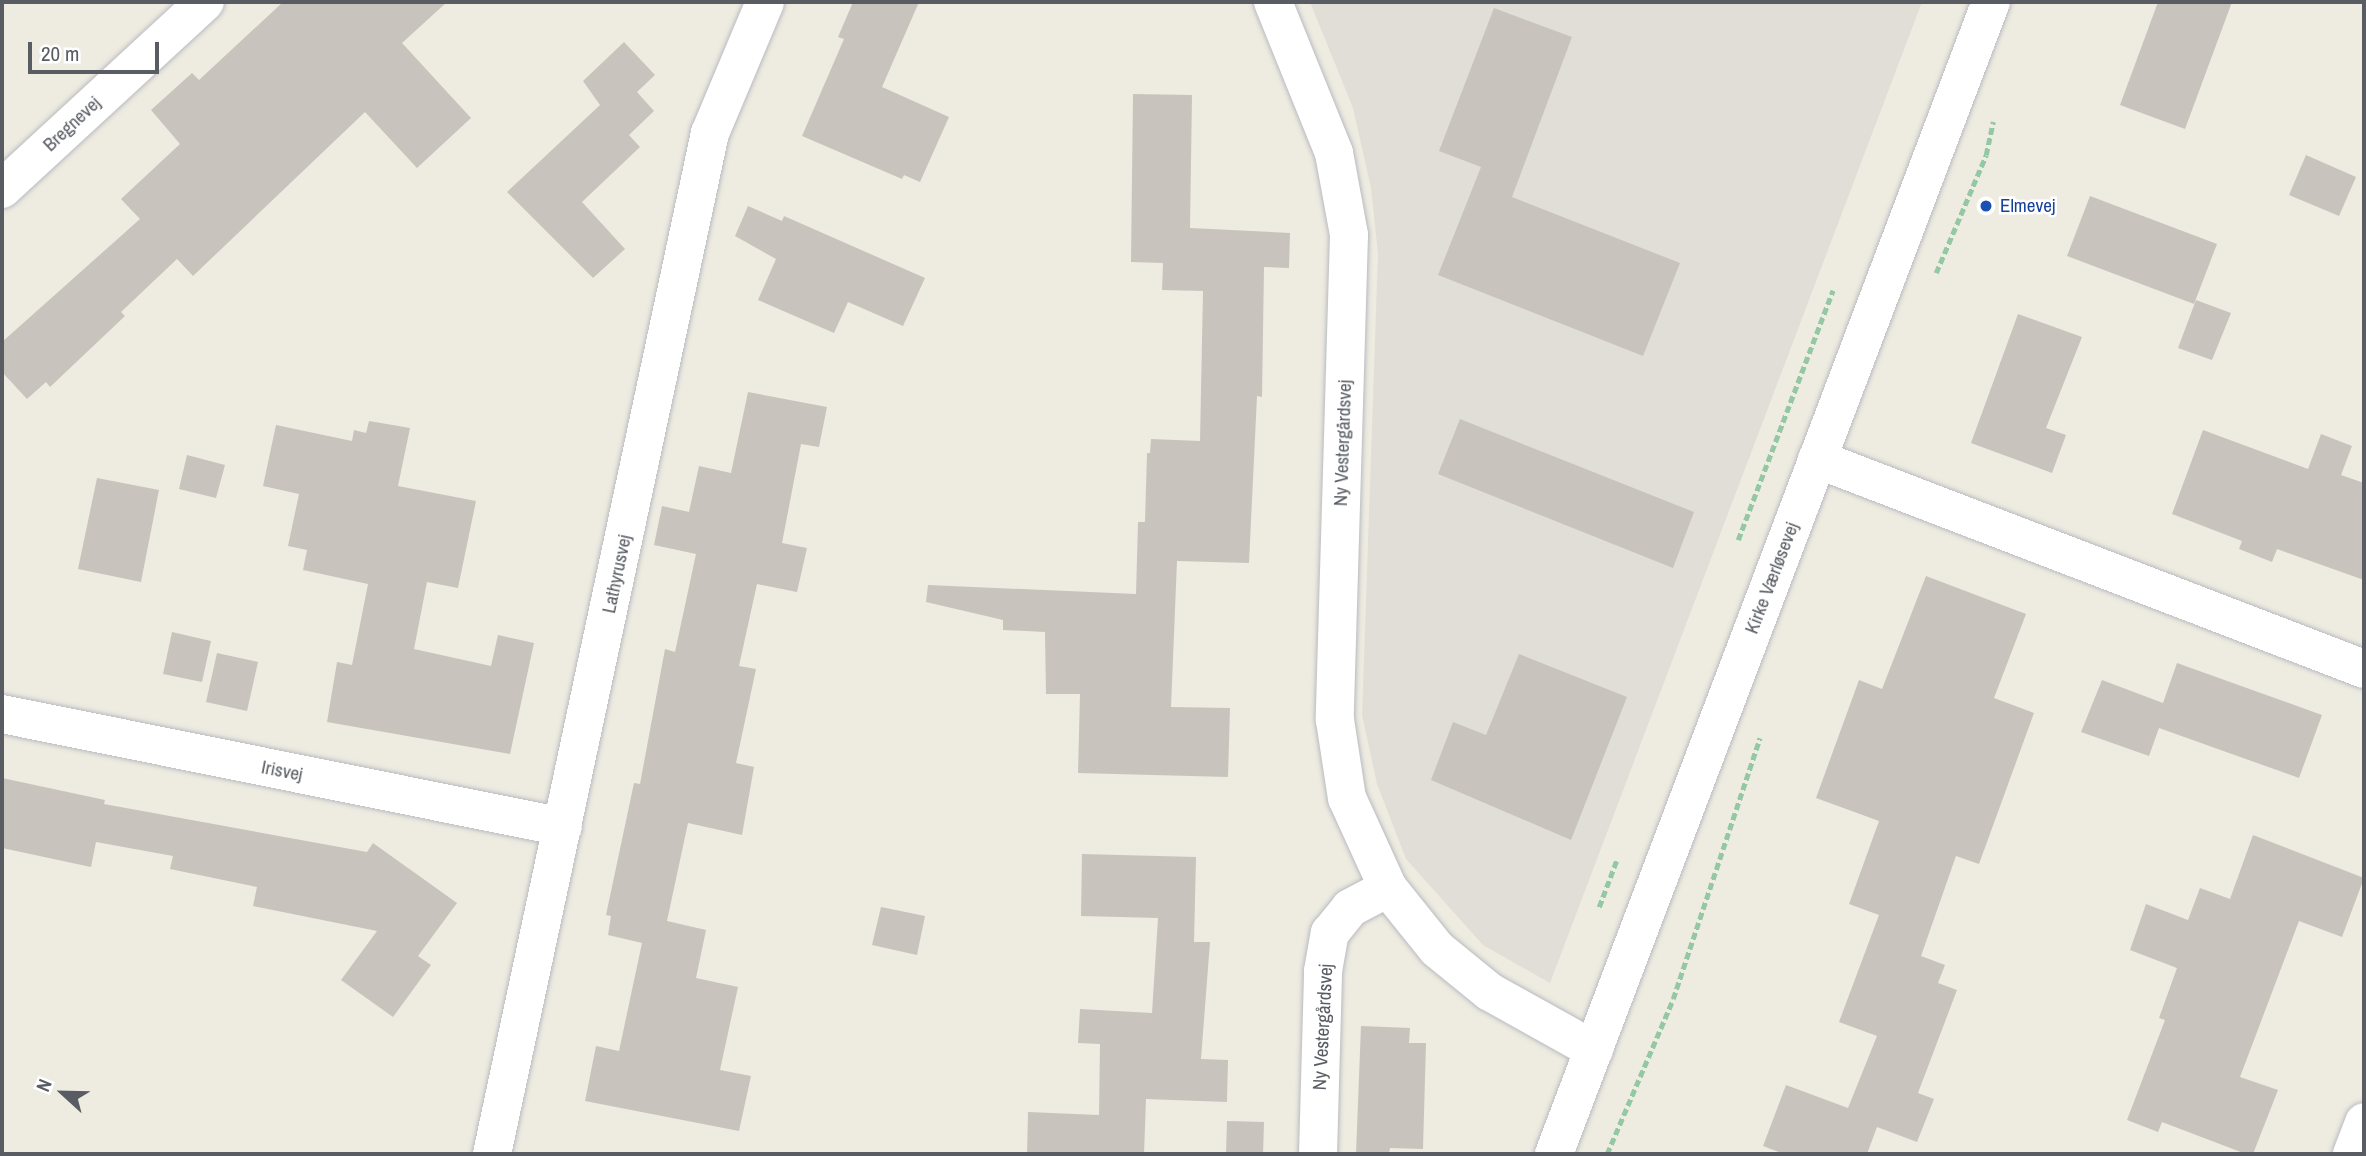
<!DOCTYPE html>
<html>
<head>
<meta charset="utf-8">
<style>
  body { margin:0 }
  #map { position:relative; width:2366px; height:1156px; overflow:hidden; background:#eeebe0; font-family:"Archivo Narrow",sans-serif }
  div>[style] { position:absolute }
  .industrial>* { inset:0; background:#e1ded8 }
  .building>* { inset:0; background:#c8c4bd }
  .path>* { height:4.5px; margin-top:-2.25px; transform-origin:0; background:repeating-linear-gradient(90deg,#93c8a3 0 7px,transparent 0 10.5px) }
  .roads { filter:drop-shadow(0 0 2px #b8bbc1) drop-shadow(0 0 2px #b8bbc1) }
  .minor>* { height:38px; margin:-19px; padding:0 19px; transform-origin:19px; border-radius:19px; background:#fff }
  .dots>* { width:19px; height:19px; translate:-50% -50%; box-sizing:border-box; border:4px solid #fff; border-radius:50% }
  span { translate:-50% -50%; white-space:nowrap; text-align:center; line-height:1.15; -webkit-text-stroke:5px #fff; paint-order:stroke }
  .street-label { font-size:19px; color:#595d63 }
  .transit-label { font-size:19px; color:#164399 }
  .left { translate:0 -50%; text-align:left }
  .frame { position:absolute; inset:0; border:4px solid #595d63; pointer-events:none }
  .north { position:absolute; left:28px; top:1058px; width:70px; height:70px; -webkit-text-stroke:5px #fff; paint-order:stroke; rotate:292deg; font-size:19px; font-weight:700; line-height:28px; text-align:center; color:#595d63 }
  .north::after { content:''; display:block; margin:auto; width:24px; height:32px; background:#595d63; clip-path:polygon(50% 0,100% 100%,50% 72%,0 100%) }
  .scale { position:absolute; left:28px; top:42px; width:131px; height:32px; box-sizing:border-box; border:4px solid #595d63; border-top:0; padding-left:9px; font-size:21px; line-height:24px; white-space:nowrap; color:#595d63; -webkit-text-stroke:5px #fff; paint-order:stroke }
</style>
</head>
<body>
<div id="map">
  <div class="industrial">
    <i style="clip-path:polygon(1310px 2px,1922px 2px,1550px 983px,1483px 945px,1406px 859px,1377px 784px,1362px 715px,1378px 254px,1371px 188px,1353px 108px)"></i>
  </div>
  <div class="building">
    <i style="clip-path:polygon(283px 2px,447px 2px,402px 43px,471px 118px,417px 168px,365px 112px,193px 276px,177px 259px,121px 312px,125px 316px,50px 387px,46px 382px,27px 399px,2px 372px,2px 342px,140px 219px,121px 199px,180px 144px,151px 110px,192px 73px,199px 80px)"></i>
    <i style="clip-path:polygon(853px 2px,919px 2px,882px 87px,949px 117px,920px 182px,904px 175px,902px 179px,802px 136px,844px 39px,838px 37px)"></i>
    <i style="clip-path:polygon(2158px 2px,2232px 2px,2185px 129px,2120px 105px)"></i>
    <i style="clip-path:polygon(1494px 8px,1572px 37px,1512px 197px,1680px 263px,1643px 356px,1438px 275px,1481px 167px,1439px 151px)"></i>
    <i style="clip-path:polygon(624px 42px,655px 75px,637px 92px,654px 111px,629px 135px,640px 147px,582px 202px,625px 249px,593px 278px,507px 192px,600px 105px,583px 81px)"></i>
    <i style="clip-path:polygon(1133px 94px,1192px 95px,1190px 228px,1290px 233px,1289px 268px,1264px 267px,1262px 397px,1257px 396px,1249px 563px,1177px 561px,1171px 707px,1230px 708px,1228px 777px,1078px 773px,1080px 694px,1046px 694px,1045px 632px,1003px 630px,1003px 620px,926px 602px,928px 585px,1136px 594px,1138px 522px,1145px 522px,1147px 453px,1150px 453px,1151px 439px,1200px 441px,1203px 291px,1162px 290px,1163px 263px,1131px 262px)"></i>
    <i style="clip-path:polygon(2306px 155px,2356px 177px,2339px 216px,2289px 195px)"></i>
    <i style="clip-path:polygon(2090px 196px,2217px 244px,2194px 304px,2067px 256px)"></i>
    <i style="clip-path:polygon(748px 206px,782px 221px,784px 216px,925px 278px,903px 326px,848px 302px,834px 333px,758px 300px,776px 259px,735px 236px)"></i>
    <i style="clip-path:polygon(2196px 300px,2231px 313px,2212px 360px,2178px 348px)"></i>
    <i style="clip-path:polygon(2018px 314px,2082px 337px,2046px 428px,2066px 435px,2052px 473px,1971px 443px)"></i>
    <i style="clip-path:polygon(748px 392px,827px 407px,819px 447px,801px 444px,782px 543px,807px 548px,797px 592px,757px 584px,739px 666px,756px 669px,736px 763px,754px 767px,742px 835px,688px 823px,667px 921px,706px 930px,696px 978px,738px 987px,720px 1070px,751px 1076px,739px 1131px,585px 1101px,596px 1046px,619px 1051px,642px 943px,608px 935px,611px 916px,606px 915px,634px 783px,640px 784px,665px 649px,675px 652px,696px 554px,654px 545px,662px 506px,689px 512px,699px 466px,731px 473px)"></i>
    <i style="clip-path:polygon(1460px 419px,1694px 512px,1673px 568px,1438px 474px)"></i>
    <i style="clip-path:polygon(369px 421px,410px 428px,398px 486px,476px 501px,458px 588px,427px 582px,414px 649px,491px 666px,498px 635px,534px 643px,510px 754px,327px 722px,337px 662px,352px 665px,368px 584px,303px 570px,307px 550px,288px 546px,299px 494px,263px 486px,276px 425px,352px 441px,354px 430px,366px 433px)"></i>
    <i style="clip-path:polygon(2203px 430px,2308px 469px,2321px 434px,2352px 446px,2341px 475px,2364px 483px,2364px 580px,2277px 549px,2272px 562px,2239px 549px,2242px 541px,2172px 514px)"></i>
    <i style="clip-path:polygon(187px 455px,225px 465px,216px 498px,179px 489px)"></i>
    <i style="clip-path:polygon(97px 478px,159px 490px,141px 582px,78px 569px)"></i>
    <i style="clip-path:polygon(1926px 576px,2026px 614px,1994px 698px,2034px 713px,1979px 864px,1956px 856px,1921px 956px,1945px 965px,1938px 983px,1957px 990px,1918px 1093px,1934px 1099px,1917px 1142px,1877px 1127px,1867px 1154px,1784px 1154px,1763px 1146px,1786px 1085px,1848px 1108px,1877px 1036px,1839px 1022px,1879px 915px,1849px 904px,1879px 821px,1816px 798px,1859px 680px,1882px 689px)"></i>
    <i style="clip-path:polygon(172px 632px,211px 641px,202px 682px,163px 674px)"></i>
    <i style="clip-path:polygon(217px 653px,258px 662px,247px 711px,206px 702px)"></i>
    <i style="clip-path:polygon(1519px 654px,1627px 697px,1571px 840px,1431px 780px,1453px 722px,1486px 735px)"></i>
    <i style="clip-path:polygon(2177px 663px,2322px 715px,2299px 778px,2159px 728px,2149px 756px,2081px 732px,2102px 680px,2163px 703px)"></i>
    <i style="clip-path:polygon(2px 778px,105px 800px,104px 804px,367px 852px,373px 843px,457px 903px,418px 956px,431px 965px,393px 1017px,341px 980px,377px 931px,253px 906px,257px 887px,170px 869px,173px 856px,96px 842px,91px 867px,2px 848px)"></i>
    <i style="clip-path:polygon(2253px 835px,2364px 878px,2342px 937px,2299px 921px,2240px 1077px,2278px 1090px,2253px 1154px,2246px 1154px,2162px 1122px,2158px 1132px,2127px 1120px,2165px 1020px,2159px 1018px,2177px 968px,2130px 950px,2146px 904px,2188px 920px,2200px 888px,2230px 899px)"></i>
    <i style="clip-path:polygon(1082px 854px,1196px 857px,1194px 942px,1210px 942px,1201px 1059px,1228px 1060px,1227px 1102px,1146px 1099px,1144px 1154px,1027px 1154px,1028px 1112px,1099px 1115px,1100px 1044px,1078px 1043px,1080px 1009px,1152px 1013px,1158px 918px,1081px 916px)"></i>
    <i style="clip-path:polygon(881px 907px,925px 916px,917px 955px,872px 945px)"></i>
    <i style="clip-path:polygon(1361px 1026px,1410px 1028px,1409px 1043px,1426px 1043px,1423px 1149px,1390px 1148px,1389px 1154px,1356px 1154px)"></i>
    <i style="clip-path:polygon(1227px 1121px,1264px 1122px,1263px 1154px,1226px 1154px)"></i>
  </div>
  <div class="path">
    <i style="left:1936px;top:273px;width:128px;rotate:-67deg"></i>
    <i style="left:1986px;top:155px;width:34px;rotate:-78deg"></i>
    <i style="left:1738px;top:540px;width:267px;rotate:-69.2deg"></i>
    <i style="left:1599px;top:907px;width:51px;rotate:-69.4deg"></i>
    <i style="left:1607px;top:1154px;width:168px;rotate:-66.9deg"></i>
    <i style="left:1673px;top:999px;width:275px;rotate:-71.6deg"></i>
  </div>
  <div class="roads">
    <div class="minor">
      <i style="left:1273px;top:2px;width:163px;rotate:68deg"></i>
      <i style="left:1334px;top:153px;width:83px;rotate:79.6deg"></i>
      <i style="left:1349px;top:235px;width:485px;rotate:91.7deg"></i>
      <i style="left:1335px;top:720px;width:79px;rotate:81.3deg"></i>
      <i style="left:1347px;top:798px;width:99px;rotate:65.5deg"></i>
      <i style="left:1388px;top:888px;width:78px;rotate:51.2deg"></i>
      <i style="left:1437px;top:949px;width:68px;rotate:39.1deg"></i>
      <i style="left:1490px;top:992px;width:119px;rotate:29.1deg"></i>
      <i style="left:2px;top:189px;width:276px;rotate:-42.7deg"></i>
      <i style="left:1817px;top:459px;width:586px;rotate:21deg"></i>
      <i style="left:2px;top:714px;width:572px;rotate:11.39deg"></i>
      <i style="left:492px;top:1154px;width:1044px;rotate:-77.95deg"></i>
      <i style="left:710px;top:133px;width:142px;rotate:-67.2deg"></i>
      <i style="left:1318px;top:1154px;width:183px;rotate:-88.4deg"></i>
      <i style="left:1323px;top:971px;width:39px;rotate:-80deg"></i>
      <i style="left:1330px;top:933px;width:32px;rotate:-51deg"></i>
      <i style="left:1350px;top:908px;width:43px;rotate:-27.8deg"></i>
      <i style="left:1554px;top:1154px;width:1232px;rotate:-69.23deg"></i>
      <i style="left:2352px;top:1154px;width:34px;rotate:-69deg"></i>
    </div>
  </div>
  <div class="dots">
    <i style="left:1986px;top:206px;background:#1a4fb4"></i>
  </div>
  <div class="street-label">
    <span style="left:72px;top:124px;rotate:-43deg">Bregnevej</span>
    <span style="left:1343px;top:443px;rotate:-88deg">Ny Vestergårdsvej</span>
    <span style="left:617px;top:574px;rotate:-78deg">Lathyrusvej</span>
    <span style="left:1772px;top:578px;rotate:-69deg">Kirke Værløsevej</span>
    <span style="left:282px;top:771px;rotate:11deg">Irisvej</span>
    <span style="left:1323px;top:1027px;rotate:-87deg">Ny Vestergårdsvej</span>
  </div>
  <div class="transit-label">
    <span class="left" style="left:2000px;top:206px">Elmevej</span>
  </div>
  <div class="frame"></div>
  <div class="north">N</div>
  <div class="scale">20 m</div>
</div>
</body>
</html>
